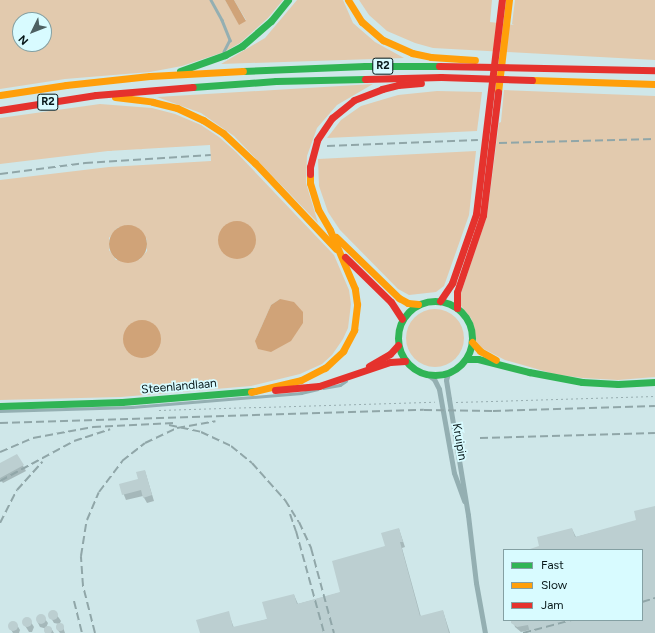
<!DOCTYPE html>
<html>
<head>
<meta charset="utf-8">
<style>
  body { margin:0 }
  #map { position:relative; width:655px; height:633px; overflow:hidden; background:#cfe7e9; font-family:Figtree,sans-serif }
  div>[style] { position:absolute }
  .green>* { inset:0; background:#e2caae }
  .round { border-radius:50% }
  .water>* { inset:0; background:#d0a378 }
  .shadow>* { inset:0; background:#0003 }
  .building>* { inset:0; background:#bccfd1 }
  .path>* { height:1px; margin-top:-0.5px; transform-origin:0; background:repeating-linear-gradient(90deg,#97adb0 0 2px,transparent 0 5px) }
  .lane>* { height:2.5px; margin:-1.25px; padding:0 1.25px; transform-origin:1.25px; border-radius:1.25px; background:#94afb2 }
  .street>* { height:5px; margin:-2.5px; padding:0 2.5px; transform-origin:2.5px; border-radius:2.5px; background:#94afb2 }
  .fast>* { height:7px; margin:-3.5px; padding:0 3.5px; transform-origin:3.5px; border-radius:3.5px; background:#30b455 }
  .fast>.ring { margin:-3.5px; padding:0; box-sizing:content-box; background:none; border:7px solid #30b455; border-radius:50% }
  .slow>* { height:7px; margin:-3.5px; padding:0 3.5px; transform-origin:3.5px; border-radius:3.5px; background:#ff9f0a }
  .jam>* { height:7px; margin:-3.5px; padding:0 3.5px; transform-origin:3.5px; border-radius:3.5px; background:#e5322d }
  .rail>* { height:2px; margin-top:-1px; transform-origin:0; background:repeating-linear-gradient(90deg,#90a6a8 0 8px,transparent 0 12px) }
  span { translate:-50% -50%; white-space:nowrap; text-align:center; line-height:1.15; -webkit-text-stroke:3.5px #d8fbff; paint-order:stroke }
  .shield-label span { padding:1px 3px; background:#d8fbff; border:1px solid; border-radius:3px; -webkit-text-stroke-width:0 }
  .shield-label { font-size:11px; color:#071719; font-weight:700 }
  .street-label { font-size:12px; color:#071719 }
  .legend { position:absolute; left:503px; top:549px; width:140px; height:72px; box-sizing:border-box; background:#d8fbff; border:1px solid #84a0a3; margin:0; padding:5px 7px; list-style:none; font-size:12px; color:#071719 }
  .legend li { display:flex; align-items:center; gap:8px; height:20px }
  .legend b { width:20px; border:1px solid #84a0a3 }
  .north { position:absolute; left:12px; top:12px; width:40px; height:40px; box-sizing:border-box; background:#d8fbff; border:1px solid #84a0a3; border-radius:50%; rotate:227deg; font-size:11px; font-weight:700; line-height:16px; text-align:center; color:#071719 }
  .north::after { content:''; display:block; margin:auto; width:14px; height:18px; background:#4d6062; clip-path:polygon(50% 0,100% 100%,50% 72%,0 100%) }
</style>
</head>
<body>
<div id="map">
  <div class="green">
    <i style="clip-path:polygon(evenodd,0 0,225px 0,239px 24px,246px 20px,234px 0,283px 0,268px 18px,240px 43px,224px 52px,182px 66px,150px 72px,65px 79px,0 89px,0 0,20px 20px,44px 20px,44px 44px,20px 44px,20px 20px)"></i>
    <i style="clip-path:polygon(297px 0,343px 0,353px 23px,375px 42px,404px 58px,221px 64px,265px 38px)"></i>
    <i style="clip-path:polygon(359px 0,492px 0,490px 22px,514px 25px,512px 24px,515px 0,655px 0,655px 60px,433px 48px,415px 43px,387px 31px,369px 15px)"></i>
    <i style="clip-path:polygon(373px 84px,337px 105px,317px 128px,307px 156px,306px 183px,318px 223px,234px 136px,201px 113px,157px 97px)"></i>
    <i style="clip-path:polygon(504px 90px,655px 96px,655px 377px,618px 380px,582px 378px,554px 374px,505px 360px,482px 348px,476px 341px,474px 326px,471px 318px,461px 306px,461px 293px,487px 216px,499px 123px,501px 122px)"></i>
    <i style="clip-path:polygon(437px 91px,482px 92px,477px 131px,327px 138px,341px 120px,361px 106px,398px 95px)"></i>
    <i style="clip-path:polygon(evenodd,100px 104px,152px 108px,175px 114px,201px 125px,219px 137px,236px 152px,334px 255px,349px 290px,351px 304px,348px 328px,343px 339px,332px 355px,322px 364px,300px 374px,251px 386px,121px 397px,0 400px,0 180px,109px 167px,211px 161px,210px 145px,108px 151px,0 164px,0 118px,100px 104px,128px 225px,147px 239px,147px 251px,139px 260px,116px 260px,109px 250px,109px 238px,117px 228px,128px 225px,100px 104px,280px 299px,255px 341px,271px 305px,280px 299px)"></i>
    <i style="clip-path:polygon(476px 151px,469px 215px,444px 286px,436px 292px,409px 295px,398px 289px,340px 230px,328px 212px,319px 186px,318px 159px)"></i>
    <i class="round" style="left:406px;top:309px;width:58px;height:58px"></i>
  </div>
  <div class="water">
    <i style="clip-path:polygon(225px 0,234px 0,246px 21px,239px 25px)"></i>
    <i class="round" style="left:218px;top:221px;width:38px;height:38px"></i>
    <i class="round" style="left:109px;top:225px;width:38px;height:38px"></i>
    <i style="clip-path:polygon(280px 299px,294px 302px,303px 312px,303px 323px,291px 341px,271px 352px,258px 349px,255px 341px,271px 305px)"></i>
    <i class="round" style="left:123px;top:320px;width:38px;height:38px"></i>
  </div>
  <div class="shadow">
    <i style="clip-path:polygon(17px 455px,26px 471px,3px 483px,0 479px,0 464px)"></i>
    <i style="clip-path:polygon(145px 471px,154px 501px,147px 503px,143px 496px,126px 500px,120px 485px,139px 480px)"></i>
    <i style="clip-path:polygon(655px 507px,655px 633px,531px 633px,530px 630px,521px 632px,515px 627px,513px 620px,642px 620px,642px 550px,529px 550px,540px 547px,572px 529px,576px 537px,637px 521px)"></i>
    <i style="clip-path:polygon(399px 529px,405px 547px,402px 548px,421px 617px,443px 611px,450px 633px,201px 633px,228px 612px,234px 628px,268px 619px,294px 595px,298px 604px,342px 592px,386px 547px)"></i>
    <i style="clip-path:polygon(53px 611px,59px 618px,61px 621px,59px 625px,63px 627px,65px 633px,60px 633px,57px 629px,59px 624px,54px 623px,51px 618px,49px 615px)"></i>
    <i style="clip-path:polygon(39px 615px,42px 615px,48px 623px,46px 628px,51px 628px,54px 633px,47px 633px,47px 629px,40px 627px,37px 621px)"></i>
    <i style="clip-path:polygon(26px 619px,29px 619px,34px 627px,32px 632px,29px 632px,24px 624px)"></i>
    <i style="clip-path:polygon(12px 622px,17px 625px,20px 630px,19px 633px,13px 633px,10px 628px)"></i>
  </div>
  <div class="building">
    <i style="clip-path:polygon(17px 454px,24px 465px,0 478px,0 463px)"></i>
    <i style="clip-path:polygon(145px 470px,152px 495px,143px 498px,141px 490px,122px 495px,119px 484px,138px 479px,136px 472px)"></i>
    <i style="clip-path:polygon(655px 506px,655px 633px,530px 633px,528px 625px,517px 627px,511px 623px,511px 620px,642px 620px,642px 550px,527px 550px,539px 546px,537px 537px,572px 528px,575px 537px,636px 520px,634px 511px)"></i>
    <i style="clip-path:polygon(399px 528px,403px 542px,400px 542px,420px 616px,443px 610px,449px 633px,200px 633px,196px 620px,229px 611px,233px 627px,267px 619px,262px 602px,294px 594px,297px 604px,340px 592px,332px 561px,385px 546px,381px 533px)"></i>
    <i class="round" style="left:48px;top:610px;width:10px;height:10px"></i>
    <i class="round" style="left:36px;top:614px;width:10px;height:10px"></i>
    <i class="round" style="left:22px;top:617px;width:10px;height:10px"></i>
    <i class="round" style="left:8px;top:621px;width:10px;height:10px"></i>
    <i class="round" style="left:56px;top:623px;width:8px;height:8px"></i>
    <i class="round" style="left:44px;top:626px;width:8px;height:8px"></i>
  </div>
  <div class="path">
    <i style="left:456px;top:402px;width:199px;rotate:-1.7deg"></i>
    <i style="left:159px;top:410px;width:276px;rotate:-1.7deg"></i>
  </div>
  <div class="lane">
    <i style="left:211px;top:0;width:23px;rotate:61deg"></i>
    <i style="left:222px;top:20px;width:22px;rotate:68deg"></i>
    <i style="left:230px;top:40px;width:13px;rotate:117deg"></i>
    <i style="left:323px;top:388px;width:17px;rotate:-10deg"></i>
    <i style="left:340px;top:385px;width:7px;rotate:-34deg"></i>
    <i style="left:0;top:411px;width:132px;rotate:-1.7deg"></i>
    <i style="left:132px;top:407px;width:170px;rotate:-4.7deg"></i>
    <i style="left:301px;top:393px;width:17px;rotate:-13deg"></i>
  </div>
  <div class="street">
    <i style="left:448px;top:373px;width:7px;rotate:106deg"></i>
    <i style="left:446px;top:380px;width:19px;rotate:81deg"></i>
    <i style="left:449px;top:399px;width:118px;rotate:80.7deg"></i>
    <i style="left:468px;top:515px;width:68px;rotate:83.3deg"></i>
    <i style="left:476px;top:583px;width:51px;rotate:79.8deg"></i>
    <i style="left:428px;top:375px;width:7px;rotate:34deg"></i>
    <i style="left:434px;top:379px;width:11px;rotate:63deg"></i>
    <i style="left:439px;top:389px;width:85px;rotate:79.9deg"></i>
    <i style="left:454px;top:473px;width:30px;rotate:70deg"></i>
  </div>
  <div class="fast">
    <i style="left:180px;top:71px;width:48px;rotate:-19.6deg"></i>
    <i style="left:225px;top:55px;width:19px;rotate:-28deg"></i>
    <i style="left:242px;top:46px;width:38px;rotate:-41deg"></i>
    <i style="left:271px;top:21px;width:27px;rotate:-51deg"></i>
    <i style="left:243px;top:71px;width:122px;rotate:-2.3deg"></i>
    <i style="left:365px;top:66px;width:74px"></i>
    <i style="left:193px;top:87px;width:83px;rotate:-4.1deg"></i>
    <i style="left:276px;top:81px;width:89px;rotate:-1.3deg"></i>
    <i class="ring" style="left:398px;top:301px;width:67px;height:67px"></i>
    <i style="left:466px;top:359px;width:12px"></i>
    <i style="left:478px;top:359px;width:53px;rotate:14.3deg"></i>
    <i style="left:529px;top:372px;width:54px;rotate:10.7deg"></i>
    <i style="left:582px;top:382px;width:36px;rotate:3deg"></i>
    <i style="left:618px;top:384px;width:37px;rotate:-3deg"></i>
    <i style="left:0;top:406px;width:122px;rotate:-1.9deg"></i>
    <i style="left:122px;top:402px;width:133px;rotate:-4.7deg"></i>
  </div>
  <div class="slow">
    <i style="left:348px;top:0;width:26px;rotate:58deg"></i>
    <i style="left:362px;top:22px;width:28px;rotate:41deg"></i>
    <i style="left:383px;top:40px;width:32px;rotate:24deg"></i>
    <i style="left:412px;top:53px;width:19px;rotate:12deg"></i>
    <i style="left:431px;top:57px;width:44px;rotate:3.9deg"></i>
    <i style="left:532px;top:80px;width:123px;rotate:1.9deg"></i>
    <i style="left:498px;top:92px;width:93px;rotate:-83.2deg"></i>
    <i style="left:0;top:95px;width:67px;rotate:-8.6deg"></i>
    <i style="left:66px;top:85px;width:84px;rotate:-6.1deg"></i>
    <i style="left:150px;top:76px;width:93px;rotate:-3.1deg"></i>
    <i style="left:115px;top:97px;width:38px;rotate:7deg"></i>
    <i style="left:153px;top:102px;width:25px;rotate:14deg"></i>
    <i style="left:177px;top:108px;width:29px;rotate:25deg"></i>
    <i style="left:203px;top:120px;width:24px;rotate:33deg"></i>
    <i style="left:223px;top:133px;width:44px;rotate:43.2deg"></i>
    <i style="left:255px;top:163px;width:118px;rotate:46.7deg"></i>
    <i style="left:336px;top:237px;width:88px;rotate:44.1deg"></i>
    <i style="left:399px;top:298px;width:10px;rotate:29deg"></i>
    <i style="left:408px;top:303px;width:10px;rotate:6deg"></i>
    <i style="left:472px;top:342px;width:12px;rotate:48deg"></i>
    <i style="left:480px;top:351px;width:18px;rotate:29deg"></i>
    <i style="left:251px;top:392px;width:51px;rotate:-13.5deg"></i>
    <i style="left:301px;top:380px;width:27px;rotate:-27deg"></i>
    <i style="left:325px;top:368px;width:25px;rotate:-43deg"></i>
    <i style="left:343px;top:351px;width:24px;rotate:-62deg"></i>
    <i style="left:354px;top:330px;width:26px;rotate:-83deg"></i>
    <i style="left:357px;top:304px;width:15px;rotate:-98deg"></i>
    <i style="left:355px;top:289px;width:64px;rotate:-113deg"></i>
    <i style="left:330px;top:230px;width:24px;rotate:-120deg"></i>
    <i style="left:318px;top:209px;width:27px;rotate:-107deg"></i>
    <i style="left:310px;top:183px;width:9px;rotate:-90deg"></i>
  </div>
  <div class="jam">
    <i style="left:439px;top:66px;width:216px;rotate:1.1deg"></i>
    <i style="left:365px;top:79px;width:76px;rotate:-1.5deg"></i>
    <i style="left:441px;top:77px;width:91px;rotate:1.9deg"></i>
    <i style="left:0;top:110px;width:97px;rotate:-8.9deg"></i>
    <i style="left:96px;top:95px;width:97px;rotate:-4.7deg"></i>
    <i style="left:310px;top:174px;width:7px;rotate:-90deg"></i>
    <i style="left:310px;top:167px;width:28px;rotate:-75deg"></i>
    <i style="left:317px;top:140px;width:27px;rotate:-56deg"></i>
    <i style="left:332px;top:118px;width:28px;rotate:-39deg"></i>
    <i style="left:354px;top:100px;width:30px;rotate:-21deg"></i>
    <i style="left:382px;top:89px;width:16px;rotate:-14deg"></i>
    <i style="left:398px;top:85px;width:23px;rotate:-5deg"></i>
    <i style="left:345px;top:257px;width:64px;rotate:44.4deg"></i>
    <i style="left:391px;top:302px;width:20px;rotate:57deg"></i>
    <i style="left:440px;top:301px;width:22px;rotate:-56deg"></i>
    <i style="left:452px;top:283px;width:73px;rotate:-70.8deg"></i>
    <i style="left:476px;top:214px;width:216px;rotate:-83.1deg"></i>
    <i style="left:457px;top:308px;width:16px;rotate:-90deg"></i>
    <i style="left:457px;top:292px;width:81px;rotate:-71.3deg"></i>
    <i style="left:483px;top:215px;width:124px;rotate:-83deg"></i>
    <i style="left:369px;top:366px;width:24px;rotate:-30deg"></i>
    <i style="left:390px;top:354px;width:12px;rotate:-48deg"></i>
    <i style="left:275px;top:390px;width:44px;rotate:-5.2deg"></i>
    <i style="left:319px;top:386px;width:75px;rotate:-18.7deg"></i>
    <i style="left:390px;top:362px;width:15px;rotate:-4deg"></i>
  </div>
  <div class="rail">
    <i style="left:499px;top:143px;width:156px;rotate:-1.5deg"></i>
    <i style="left:327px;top:146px;width:151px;rotate:-2.3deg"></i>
    <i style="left:0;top:174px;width:86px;rotate:-7.4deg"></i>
    <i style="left:85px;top:163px;width:126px;rotate:-3.6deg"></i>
    <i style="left:0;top:423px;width:424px;rotate:-1.8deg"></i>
    <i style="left:424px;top:410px;width:69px;rotate:0.8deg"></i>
    <i style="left:493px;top:411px;width:162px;rotate:-1.8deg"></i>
    <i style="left:169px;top:425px;width:33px;rotate:12deg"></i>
    <i style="left:201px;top:432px;width:33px;rotate:25deg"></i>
    <i style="left:231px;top:446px;width:27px;rotate:39deg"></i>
    <i style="left:252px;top:463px;width:50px;rotate:48.3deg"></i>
    <i style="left:285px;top:500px;width:26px;rotate:58deg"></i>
    <i style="left:299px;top:522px;width:29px;rotate:65deg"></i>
    <i style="left:311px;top:548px;width:88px;rotate:74.9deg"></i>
    <i style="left:480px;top:438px;width:175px;rotate:-1.6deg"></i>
    <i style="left:0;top:452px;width:36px;rotate:-23deg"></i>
    <i style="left:33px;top:438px;width:61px;rotate:-10.4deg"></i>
    <i style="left:93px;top:427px;width:81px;rotate:-2.8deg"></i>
    <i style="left:0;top:481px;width:84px;rotate:-28.4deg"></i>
    <i style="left:74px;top:441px;width:38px;rotate:-18deg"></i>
    <i style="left:290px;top:514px;width:18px;rotate:71deg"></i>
    <i style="left:296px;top:531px;width:106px;rotate:74.6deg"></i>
    <i style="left:0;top:523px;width:37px;rotate:-63deg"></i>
    <i style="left:17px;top:490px;width:38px;rotate:-48deg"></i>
    <i style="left:74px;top:601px;width:33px;rotate:76deg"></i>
    <i style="left:642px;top:602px;width:14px;rotate:-17deg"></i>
    <i style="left:95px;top:633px;width:49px;rotate:-104.3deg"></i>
    <i style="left:83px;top:586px;width:30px;rotate:-94deg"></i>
    <i style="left:81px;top:556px;width:36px;rotate:-81deg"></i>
    <i style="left:87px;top:520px;width:30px;rotate:-67deg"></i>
    <i style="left:99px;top:492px;width:39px;rotate:-53deg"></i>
    <i style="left:122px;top:461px;width:29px;rotate:-38deg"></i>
    <i style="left:145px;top:443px;width:35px;rotate:-25deg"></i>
    <i style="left:177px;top:428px;width:39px;rotate:-10deg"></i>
    <i style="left:523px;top:633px;width:51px;rotate:-14.9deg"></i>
  </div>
  <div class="shield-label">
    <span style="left:383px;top:66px">R2</span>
    <span style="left:48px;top:102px">R2</span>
  </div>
  <div class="street-label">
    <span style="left:179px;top:387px;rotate:-5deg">Steenlandlaan</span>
    <span style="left:459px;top:442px;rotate:80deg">Kruipin</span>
  </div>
  <ul class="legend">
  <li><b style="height:5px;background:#30b455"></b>Fast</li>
  <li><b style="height:5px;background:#ff9f0a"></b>Slow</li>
  <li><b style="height:5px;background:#e5322d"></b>Jam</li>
  </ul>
  <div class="north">N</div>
</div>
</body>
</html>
